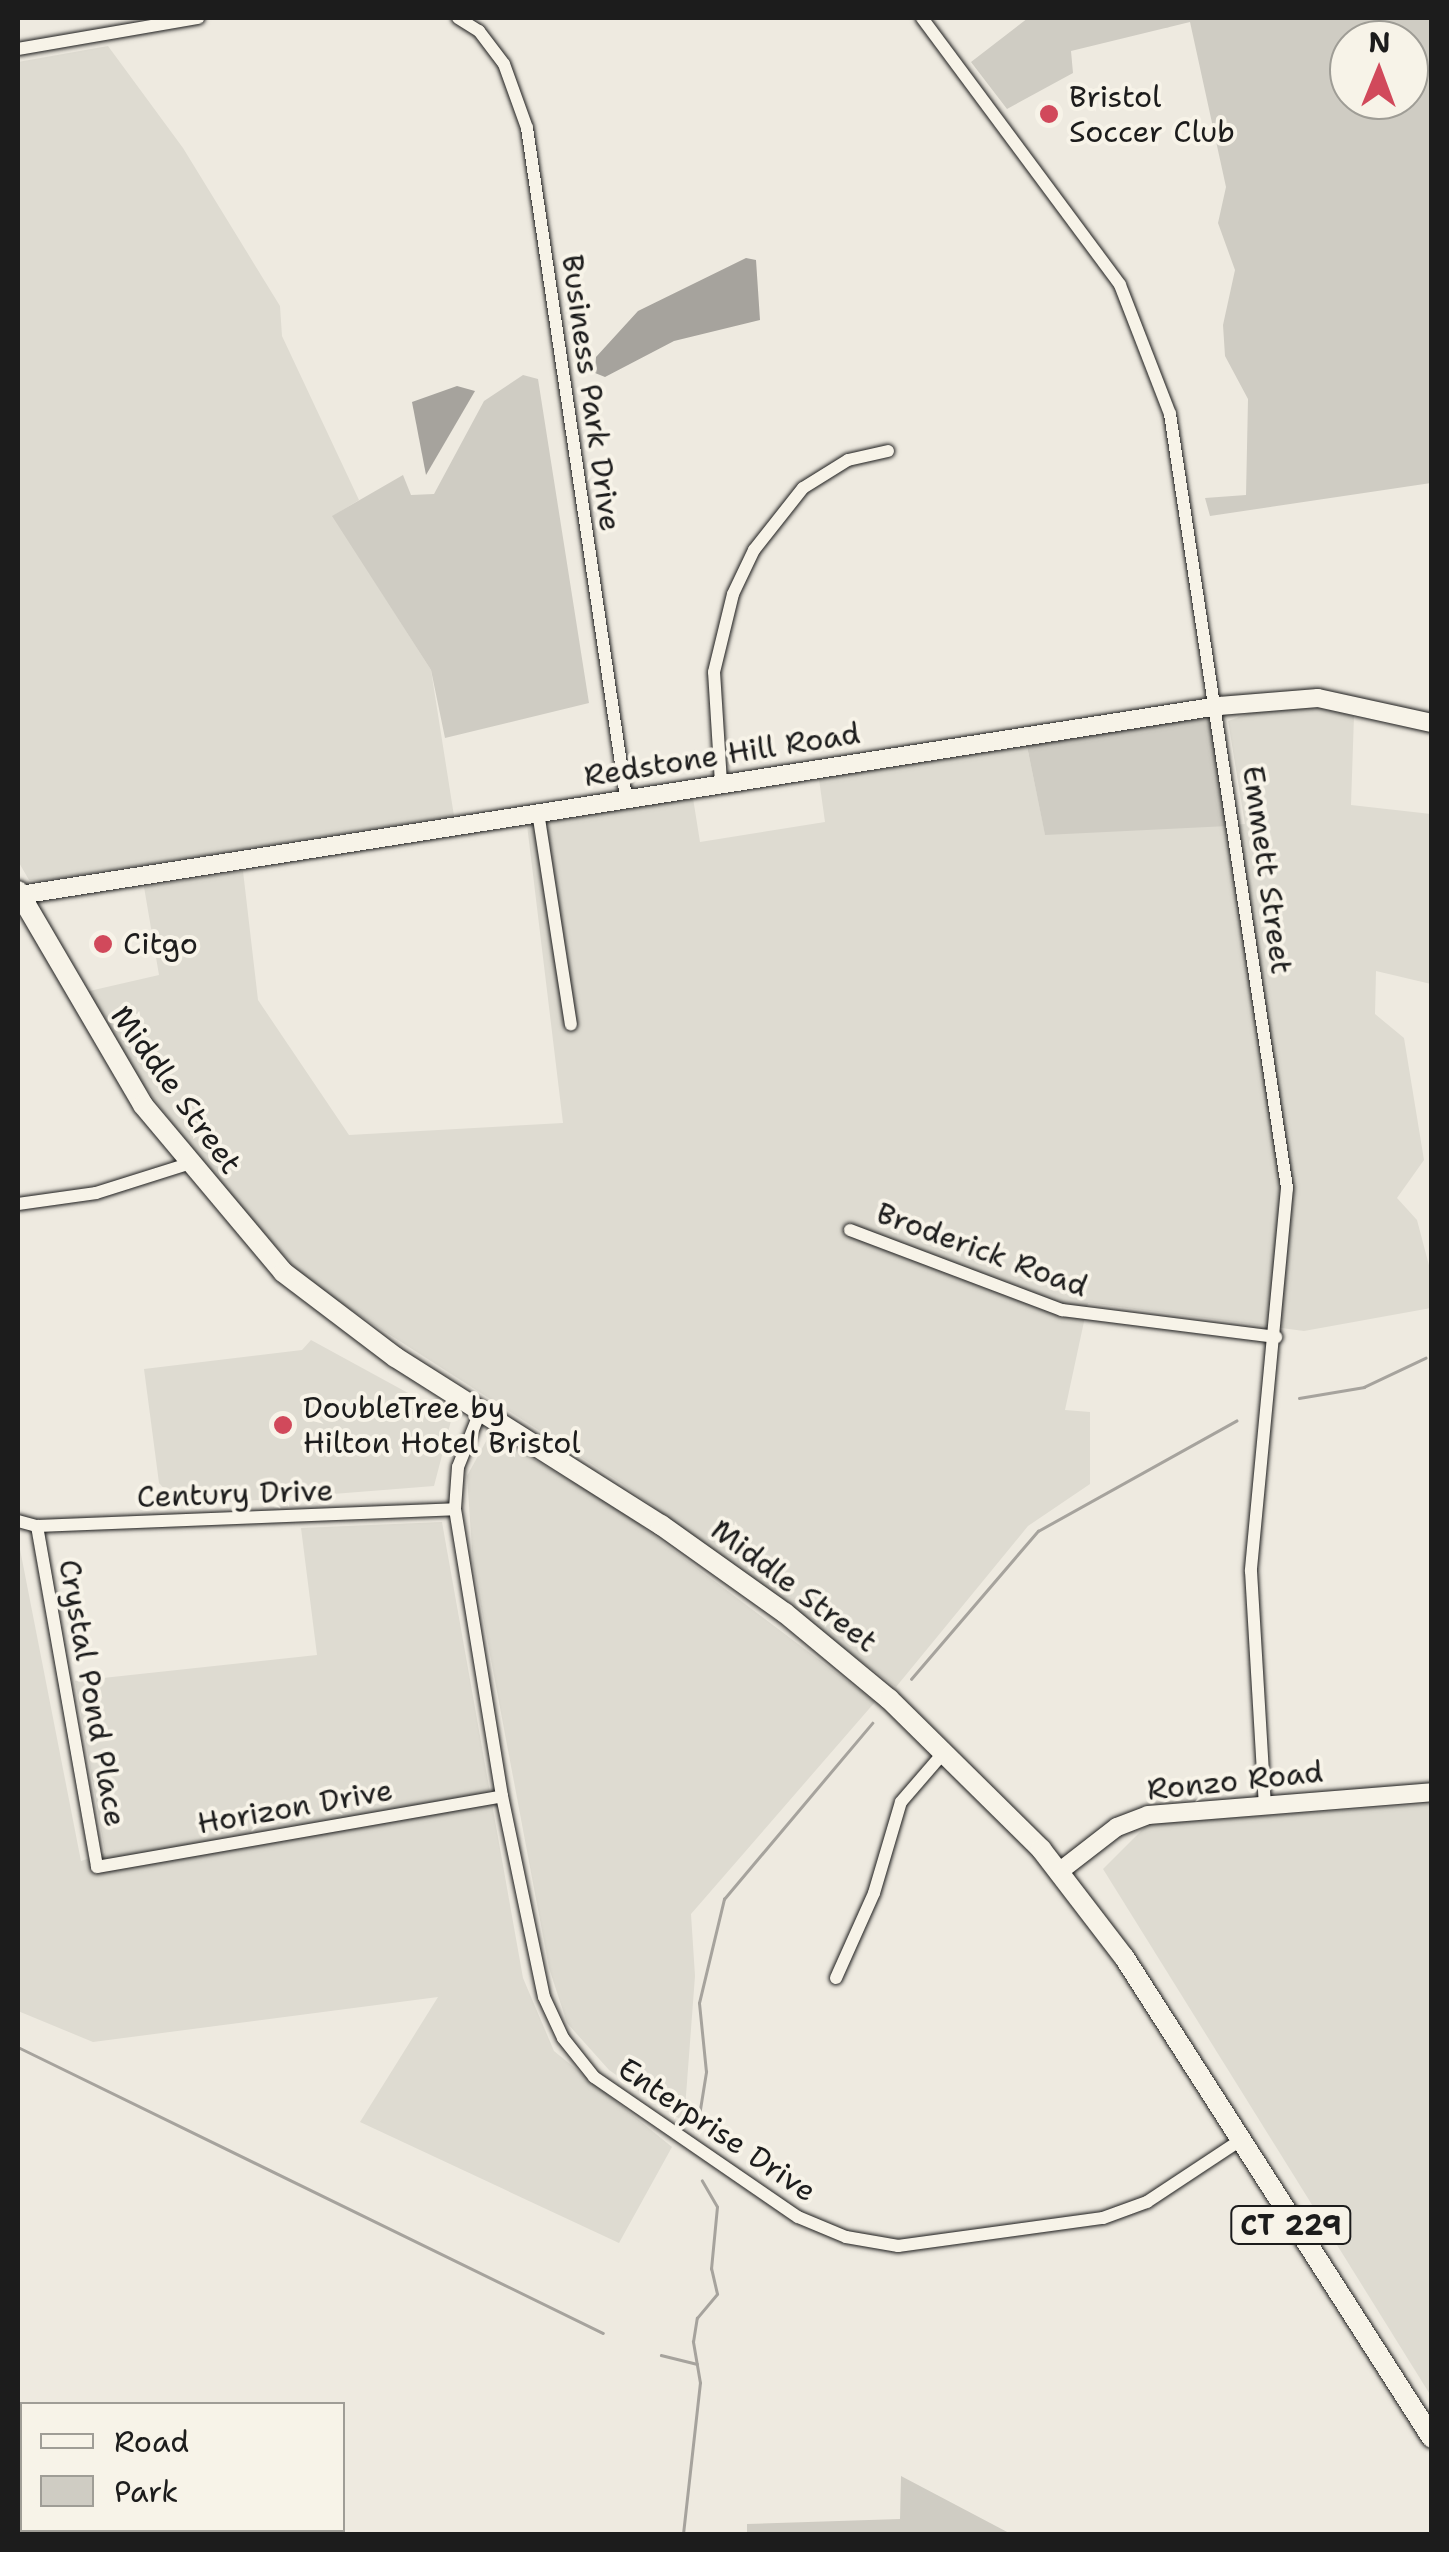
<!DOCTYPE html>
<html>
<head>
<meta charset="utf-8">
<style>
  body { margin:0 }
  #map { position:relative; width:1449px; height:2552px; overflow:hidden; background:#eeeae0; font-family:"Shantell Sans",sans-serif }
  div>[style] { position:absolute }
  .built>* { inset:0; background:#dedbd1 }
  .green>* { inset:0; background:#cfccc3 }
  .water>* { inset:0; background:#a6a39d }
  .stream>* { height:2.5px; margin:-1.25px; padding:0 1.25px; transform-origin:1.25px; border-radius:1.25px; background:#a6a39d }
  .roads { filter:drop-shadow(0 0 2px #1c1c1c) drop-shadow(0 0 2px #1c1c1c) }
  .minor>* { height:12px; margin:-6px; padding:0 6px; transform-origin:6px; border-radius:6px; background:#f7f3e8 }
  .secondary>* { height:18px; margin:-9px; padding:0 9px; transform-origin:9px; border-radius:9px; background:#f7f3e8 }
  .primary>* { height:20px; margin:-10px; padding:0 10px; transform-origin:10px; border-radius:10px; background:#f7f3e8 }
  .dots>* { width:28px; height:28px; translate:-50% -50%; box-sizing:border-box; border:5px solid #f7f3e8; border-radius:50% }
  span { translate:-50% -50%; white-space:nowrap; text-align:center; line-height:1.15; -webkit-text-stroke:8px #f7f3e8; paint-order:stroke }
  .shield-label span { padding:2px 8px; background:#f7f3e8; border:2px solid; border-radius:8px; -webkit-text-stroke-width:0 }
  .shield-label { font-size:28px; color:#1c1c1c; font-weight:700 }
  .poi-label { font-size:30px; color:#1c1c1c }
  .left { translate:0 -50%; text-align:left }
  .street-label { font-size:30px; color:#1c1c1c }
  .frame { position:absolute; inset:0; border:20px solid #1c1c1c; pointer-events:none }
  .legend { position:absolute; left:20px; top:2402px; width:325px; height:130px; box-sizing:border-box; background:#f7f3e8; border:2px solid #9f9d96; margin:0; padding:12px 18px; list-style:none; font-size:30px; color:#1c1c1c }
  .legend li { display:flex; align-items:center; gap:20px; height:50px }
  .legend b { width:50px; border:2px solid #9f9d96 }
  .north { position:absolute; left:1329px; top:20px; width:100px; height:100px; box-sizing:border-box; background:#f7f3e8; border:2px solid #9f9d96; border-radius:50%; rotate:1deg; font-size:28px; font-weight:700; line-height:40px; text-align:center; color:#1c1c1c }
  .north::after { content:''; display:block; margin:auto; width:35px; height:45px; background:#d1495b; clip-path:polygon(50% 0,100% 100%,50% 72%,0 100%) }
</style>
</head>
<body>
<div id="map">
  <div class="built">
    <i style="clip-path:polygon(108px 46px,183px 148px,280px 306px,282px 336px,359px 500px,333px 516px,431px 670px,454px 816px,41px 881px,29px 880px,18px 861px,18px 62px)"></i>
    <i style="clip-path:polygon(1318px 708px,1354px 716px,1351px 805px,1431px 814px,1431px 984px,1376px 971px,1375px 1014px,1404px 1038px,1424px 1160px,1397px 1198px,1417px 1220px,1431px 1273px,1431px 1308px,1304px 1331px,1088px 1303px,1065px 1410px,1090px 1412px,1090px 1484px,1028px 1526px,896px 1687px,618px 1481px,309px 1283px,212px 1175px,128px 1065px,85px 992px,159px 975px,144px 887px,243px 871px,258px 1000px,349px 1135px,563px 1123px,527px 825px,693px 798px,700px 842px,825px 822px,819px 779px,1027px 746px,1045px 834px,1245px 824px,1228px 721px,1259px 710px)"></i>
    <i style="clip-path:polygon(311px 1340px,452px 1417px,434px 1486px,180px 1506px,159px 1483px,144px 1369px,302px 1350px)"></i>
    <i style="clip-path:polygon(490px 1434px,619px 1509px,875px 1702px,691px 1914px,695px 1976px,684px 2122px,609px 2070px,567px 2023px,549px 1968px,473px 1564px,467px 1476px)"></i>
    <i style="clip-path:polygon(442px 1522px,523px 1978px,554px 2051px,672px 2147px,619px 2243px,360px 2122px,438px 1997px,93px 2042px,18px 2011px,18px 1539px,81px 1861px,105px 1853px,75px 1681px,317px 1655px,301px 1528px)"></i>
    <i style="clip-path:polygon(1431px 1804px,1431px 2396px,1103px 1869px,1148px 1824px)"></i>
  </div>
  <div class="green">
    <i style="clip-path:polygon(evenodd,1028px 18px,1431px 18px,1431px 483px,1210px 516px,1205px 498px,1246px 495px,1248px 399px,1225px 356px,1223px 325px,1235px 270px,1218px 223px,1226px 187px,1190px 22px,1071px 51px,1073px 73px,1007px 109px,971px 62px,1028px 18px,1349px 40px,1409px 40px,1409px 100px,1349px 100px,1349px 40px)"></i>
    <i style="clip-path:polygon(523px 375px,538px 379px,589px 703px,445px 738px,431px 670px,332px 516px,403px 475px,411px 495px,434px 494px,484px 401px)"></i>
    <i style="clip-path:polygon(1209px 717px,1228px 826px,1045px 835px,1027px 746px)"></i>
    <i style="clip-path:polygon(901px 2476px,1011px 2534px,747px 2534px,747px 2524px,900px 2519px)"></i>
  </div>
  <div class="water">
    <i style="clip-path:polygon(746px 258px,756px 260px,760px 320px,674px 341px,605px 377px,595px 373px,596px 357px,638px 311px)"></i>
    <i style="clip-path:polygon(457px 386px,475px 391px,426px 475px,412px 402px)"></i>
  </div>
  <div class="stream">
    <i style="left:1299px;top:1398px;width:66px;rotate:-9.6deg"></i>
    <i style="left:1364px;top:1387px;width:68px;rotate:-25.4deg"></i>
    <i style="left:911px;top:1679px;width:195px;rotate:-49.4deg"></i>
    <i style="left:1038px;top:1531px;width:227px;rotate:-29.1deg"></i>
    <i style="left:18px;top:2047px;width:651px;rotate:26.05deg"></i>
    <i style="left:698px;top:2122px;width:51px;rotate:-80.9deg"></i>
    <i style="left:706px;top:2072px;width:69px;rotate:-95.8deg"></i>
    <i style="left:699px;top:2003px;width:107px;rotate:-76.5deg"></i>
    <i style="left:724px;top:1899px;width:230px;rotate:-49.9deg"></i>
    <i style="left:661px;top:2355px;width:37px;rotate:14deg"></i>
    <i style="left:683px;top:2534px;width:152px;rotate:-83.6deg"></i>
    <i style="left:700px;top:2383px;width:42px;rotate:-99.7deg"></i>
    <i style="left:693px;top:2342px;width:24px;rotate:-81deg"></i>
    <i style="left:697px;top:2318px;width:31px;rotate:-50deg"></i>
    <i style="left:717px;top:2294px;width:26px;rotate:-103deg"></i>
    <i style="left:711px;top:2269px;width:62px;rotate:-84.5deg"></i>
    <i style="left:717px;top:2207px;width:30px;rotate:-120deg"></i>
  </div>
  <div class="roads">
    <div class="minor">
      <i style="left:458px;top:18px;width:25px;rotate:32deg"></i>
      <i style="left:479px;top:31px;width:41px;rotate:52.9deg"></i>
      <i style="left:504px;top:64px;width:68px;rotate:70.2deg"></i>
      <i style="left:527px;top:128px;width:677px;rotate:81.59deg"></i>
      <i style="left:922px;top:18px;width:332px;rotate:53.4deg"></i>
      <i style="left:1120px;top:285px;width:138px;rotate:68.8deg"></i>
      <i style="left:1170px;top:414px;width:783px;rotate:81.4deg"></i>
      <i style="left:1287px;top:1188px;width:385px;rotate:95.4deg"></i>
      <i style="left:1251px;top:1571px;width:233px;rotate:86.6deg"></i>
      <i style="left:18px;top:49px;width:183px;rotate:-9.8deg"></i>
      <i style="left:721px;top:783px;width:111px;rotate:-93.6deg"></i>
      <i style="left:714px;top:672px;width:80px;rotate:-76.3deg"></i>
      <i style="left:733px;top:594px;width:49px;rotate:-64.5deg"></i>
      <i style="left:754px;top:550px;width:79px;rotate:-51.7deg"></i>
      <i style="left:803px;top:488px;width:53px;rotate:-31.9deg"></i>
      <i style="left:848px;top:460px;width:41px;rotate:-12.7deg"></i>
      <i style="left:538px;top:812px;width:215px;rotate:81.2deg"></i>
      <i style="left:18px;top:1204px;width:79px;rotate:-8deg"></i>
      <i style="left:96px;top:1193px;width:96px;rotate:-17.5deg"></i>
      <i style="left:850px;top:1230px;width:227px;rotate:20.7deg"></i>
      <i style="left:1062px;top:1310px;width:216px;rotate:7.2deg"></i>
      <i style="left:480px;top:1412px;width:59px;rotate:111.8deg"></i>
      <i style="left:458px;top:1467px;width:42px;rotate:94.1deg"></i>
      <i style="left:455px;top:1509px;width:291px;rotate:80.7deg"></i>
      <i style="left:502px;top:1796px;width:205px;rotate:78.2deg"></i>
      <i style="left:544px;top:1997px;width:45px;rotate:65.1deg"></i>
      <i style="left:563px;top:2038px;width:50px;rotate:51.5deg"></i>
      <i style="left:594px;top:2077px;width:247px;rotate:34.5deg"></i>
      <i style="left:798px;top:2217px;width:52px;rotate:22.6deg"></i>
      <i style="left:846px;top:2237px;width:53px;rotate:9.8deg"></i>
      <i style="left:898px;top:2246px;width:207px;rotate:-7.8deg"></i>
      <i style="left:1103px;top:2218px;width:47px;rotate:-20deg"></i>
      <i style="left:1147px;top:2202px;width:110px;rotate:-33.5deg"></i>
      <i style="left:18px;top:1521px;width:20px;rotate:15deg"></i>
      <i style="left:37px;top:1526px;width:418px;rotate:-2.3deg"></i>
      <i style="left:37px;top:1526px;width:346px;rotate:80deg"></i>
      <i style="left:97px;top:1867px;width:411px;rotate:-9.9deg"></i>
      <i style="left:836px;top:1978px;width:93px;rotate:-65.9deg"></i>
      <i style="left:874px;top:1893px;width:95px;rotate:-73.5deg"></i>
      <i style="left:901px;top:1802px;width:67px;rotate:-49.2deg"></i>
    </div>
    <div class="secondary">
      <i style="left:20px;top:895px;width:1214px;rotate:-8.96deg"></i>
      <i style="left:1219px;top:706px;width:99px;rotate:-4.6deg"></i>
      <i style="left:1318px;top:698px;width:117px;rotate:12.4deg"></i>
      <i style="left:1060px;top:1871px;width:72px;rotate:-37.7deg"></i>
      <i style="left:1117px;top:1827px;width:33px;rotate:-21deg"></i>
      <i style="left:1148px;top:1815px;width:285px;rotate:-4.6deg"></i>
    </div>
    <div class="primary">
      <i style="left:18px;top:891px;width:248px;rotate:59.7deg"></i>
      <i style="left:143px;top:1105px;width:218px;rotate:50deg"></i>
      <i style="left:283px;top:1272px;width:141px;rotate:37.2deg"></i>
      <i style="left:395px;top:1357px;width:315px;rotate:32.3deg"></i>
      <i style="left:661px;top:1525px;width:152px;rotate:35.4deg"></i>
      <i style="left:785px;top:1613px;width:135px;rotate:39.6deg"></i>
      <i style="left:889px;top:1699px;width:214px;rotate:44.6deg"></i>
      <i style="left:1041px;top:1849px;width:136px;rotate:52.5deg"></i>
      <i style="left:1124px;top:1957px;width:571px;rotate:57.37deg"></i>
    </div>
  </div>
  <div class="dots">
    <i style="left:1049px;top:114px;background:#d1495b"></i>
    <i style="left:103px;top:944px;background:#d1495b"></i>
    <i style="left:283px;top:1425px;background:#d1495b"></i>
  </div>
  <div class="shield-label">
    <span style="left:1291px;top:2225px">CT 229</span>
  </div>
  <div class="poi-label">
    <span class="left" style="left:1069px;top:114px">Bristol<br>Soccer Club</span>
    <span class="left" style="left:123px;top:944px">Citgo</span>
    <span class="left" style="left:303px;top:1425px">DoubleTree by<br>Hilton Hotel Bristol</span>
  </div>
  <div class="street-label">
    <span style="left:591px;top:393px;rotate:82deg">Business Park Drive</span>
    <span style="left:722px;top:755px;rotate:-9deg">Redstone Hill Road</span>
    <span style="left:1267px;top:870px;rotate:82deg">Emmett Street</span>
    <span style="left:176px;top:1090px;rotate:54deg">Middle Street</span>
    <span style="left:982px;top:1250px;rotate:20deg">Broderick Road</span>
    <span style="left:235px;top:1494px;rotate:-2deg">Century Drive</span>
    <span style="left:794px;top:1586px;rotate:37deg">Middle Street</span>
    <span style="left:92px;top:1693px;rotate:80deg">Crystal Pond Place</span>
    <span style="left:1235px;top:1781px;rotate:-6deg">Ronzo Road</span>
    <span style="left:295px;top:1807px;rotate:-10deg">Horizon Drive</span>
    <span style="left:717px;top:2130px;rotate:34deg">Enterprise Drive</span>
  </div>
  <div class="frame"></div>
  <ul class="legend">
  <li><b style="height:12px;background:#f7f3e8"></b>Road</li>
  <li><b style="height:28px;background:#cfccc3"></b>Park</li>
  </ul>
  <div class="north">N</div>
</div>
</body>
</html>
